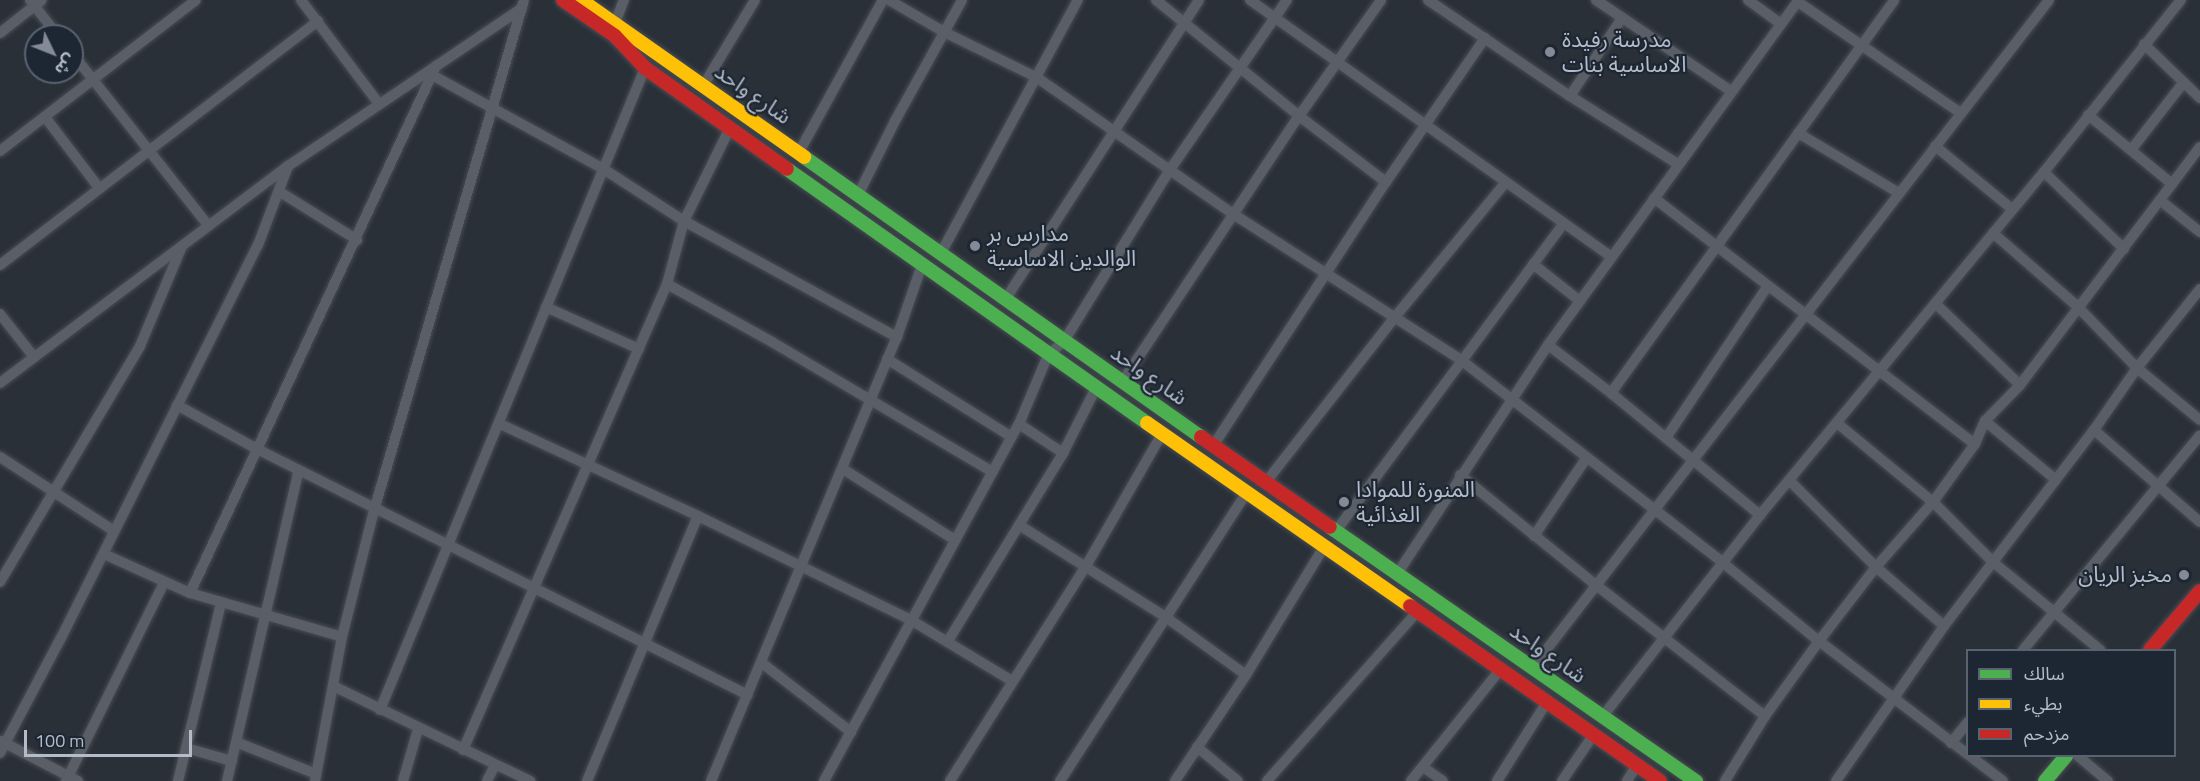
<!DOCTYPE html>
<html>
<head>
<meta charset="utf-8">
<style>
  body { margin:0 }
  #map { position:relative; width:2200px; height:781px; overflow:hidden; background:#2a3038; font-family:"Titillium Web","Noto Sans Arabic",sans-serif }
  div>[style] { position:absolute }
  .roads { filter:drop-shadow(0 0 2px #484c53) drop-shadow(0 0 2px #484c53) }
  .street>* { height:10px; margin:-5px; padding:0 5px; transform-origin:5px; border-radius:5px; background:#5a5e66 }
  .fast>* { height:14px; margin:-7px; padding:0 7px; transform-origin:7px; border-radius:7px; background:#4caf50 }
  .slow>* { height:14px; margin:-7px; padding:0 7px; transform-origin:7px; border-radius:7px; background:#ffc107 }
  .jam>* { height:14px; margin:-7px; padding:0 7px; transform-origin:7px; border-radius:7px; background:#c62828 }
  .dots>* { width:16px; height:16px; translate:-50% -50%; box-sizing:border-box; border:3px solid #1d2633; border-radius:50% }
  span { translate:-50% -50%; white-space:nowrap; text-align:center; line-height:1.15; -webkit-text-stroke:4.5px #1d2633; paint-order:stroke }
  .poi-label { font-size:22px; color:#b4bcc9 }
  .left { translate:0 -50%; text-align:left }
  .right { translate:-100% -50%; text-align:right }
  .street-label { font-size:22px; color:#b4bcc9 }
  .legend { position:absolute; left:1966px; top:649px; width:210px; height:108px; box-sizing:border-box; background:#1d2633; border:2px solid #59626f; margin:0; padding:8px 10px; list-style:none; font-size:18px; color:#b4bcc9 }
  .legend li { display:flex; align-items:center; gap:12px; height:30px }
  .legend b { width:30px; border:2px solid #59626f }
  .north { position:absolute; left:24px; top:24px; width:60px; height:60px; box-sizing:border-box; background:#1d2633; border:2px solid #59626f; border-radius:50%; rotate:133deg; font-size:16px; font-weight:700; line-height:24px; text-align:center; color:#b4bcc9 }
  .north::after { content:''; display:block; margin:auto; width:21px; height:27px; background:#848b96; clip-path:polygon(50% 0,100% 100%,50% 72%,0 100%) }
  .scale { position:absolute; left:24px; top:730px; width:168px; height:27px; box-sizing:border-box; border:3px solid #b4bcc9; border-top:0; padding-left:8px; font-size:18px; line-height:21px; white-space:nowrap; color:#b4bcc9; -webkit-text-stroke:4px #1d2633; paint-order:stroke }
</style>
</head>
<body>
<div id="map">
  <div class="roads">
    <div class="street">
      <i style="left:30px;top:0;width:46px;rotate:52.1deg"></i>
      <i style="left:301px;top:0;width:130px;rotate:53.1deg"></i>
      <i style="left:889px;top:0;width:64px;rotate:30.2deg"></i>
      <i style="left:944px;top:32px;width:102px;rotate:26.1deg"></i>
      <i style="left:1036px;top:77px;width:240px;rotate:34.8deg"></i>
      <i style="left:1233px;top:214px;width:271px;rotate:32.6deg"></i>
      <i style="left:1461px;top:360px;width:330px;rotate:37.7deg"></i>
      <i style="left:1722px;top:562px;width:125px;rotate:39.2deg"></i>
      <i style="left:1819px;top:641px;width:231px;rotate:37.3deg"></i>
      <i style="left:1156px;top:0;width:184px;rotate:39deg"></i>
      <i style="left:1299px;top:116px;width:109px;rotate:37.2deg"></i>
      <i style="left:1250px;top:0;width:443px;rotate:35.4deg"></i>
      <i style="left:1428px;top:0;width:171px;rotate:34.1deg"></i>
      <i style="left:1570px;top:96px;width:128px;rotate:32.2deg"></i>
      <i style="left:1596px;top:0;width:163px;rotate:34deg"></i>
      <i style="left:1748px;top:0;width:41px;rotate:36deg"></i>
      <i style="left:1798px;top:2px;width:197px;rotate:34.3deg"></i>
      <i style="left:615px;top:23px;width:25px;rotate:-69deg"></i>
      <i style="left:0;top:33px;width:53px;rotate:-38.2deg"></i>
      <i style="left:2144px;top:44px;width:78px;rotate:44deg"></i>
      <i style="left:72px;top:53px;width:219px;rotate:51.7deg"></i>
      <i style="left:432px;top:75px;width:194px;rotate:28.7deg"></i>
      <i style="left:602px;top:168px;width:98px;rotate:32.9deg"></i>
      <i style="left:684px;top:221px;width:243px;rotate:28.6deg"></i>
      <i style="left:703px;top:86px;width:100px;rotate:-58.8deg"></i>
      <i style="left:1570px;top:96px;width:94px;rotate:-56.3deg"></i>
      <i style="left:2088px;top:115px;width:109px;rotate:39.4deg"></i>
      <i style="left:45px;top:117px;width:89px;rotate:52.7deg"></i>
      <i style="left:1798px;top:133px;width:117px;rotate:30.7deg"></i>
      <i style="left:1935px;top:146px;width:99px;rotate:39.3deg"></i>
      <i style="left:2131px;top:150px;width:86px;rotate:-52.1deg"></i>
      <i style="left:0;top:151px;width:247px;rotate:-37.6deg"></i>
      <i style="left:799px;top:152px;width:174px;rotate:-61.1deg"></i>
      <i style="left:2044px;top:172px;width:111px;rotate:43.9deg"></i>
      <i style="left:280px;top:192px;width:91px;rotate:31.9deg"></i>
      <i style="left:858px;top:195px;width:83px;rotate:-63.4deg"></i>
      <i style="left:895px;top:121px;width:138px;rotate:-61deg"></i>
      <i style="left:1654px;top:198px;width:404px;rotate:37.5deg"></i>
      <i style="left:2161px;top:201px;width:50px;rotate:38.5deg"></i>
      <i style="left:1993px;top:233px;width:113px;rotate:41deg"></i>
      <i style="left:2078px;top:307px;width:85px;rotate:46deg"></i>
      <i style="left:2137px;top:368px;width:82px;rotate:39.5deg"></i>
      <i style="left:941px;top:253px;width:288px;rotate:-61.6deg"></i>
      <i style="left:1533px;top:264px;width:60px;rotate:38.2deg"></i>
      <i style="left:0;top:265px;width:401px;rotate:-37.5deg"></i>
      <i style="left:667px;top:284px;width:120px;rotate:28.9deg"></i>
      <i style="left:772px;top:342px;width:256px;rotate:30.5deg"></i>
      <i style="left:1005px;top:300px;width:357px;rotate:-57.1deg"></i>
      <i style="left:1935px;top:303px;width:118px;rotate:44deg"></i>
      <i style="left:546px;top:307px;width:102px;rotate:24.3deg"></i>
      <i style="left:0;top:314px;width:55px;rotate:51.7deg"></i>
      <i style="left:1548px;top:345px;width:79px;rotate:37.3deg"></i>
      <i style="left:1611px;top:393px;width:193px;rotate:39.3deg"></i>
      <i style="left:887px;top:359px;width:147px;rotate:32deg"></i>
      <i style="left:1122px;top:382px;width:320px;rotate:-56.4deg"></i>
      <i style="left:1299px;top:116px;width:142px;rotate:-54.7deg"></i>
      <i style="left:0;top:383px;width:361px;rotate:-37deg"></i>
      <i style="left:288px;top:166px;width:282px;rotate:-34deg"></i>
      <i style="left:1611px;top:393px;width:484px;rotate:-54.2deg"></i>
      <i style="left:177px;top:405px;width:91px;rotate:28.8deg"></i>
      <i style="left:257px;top:449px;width:549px;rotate:26.61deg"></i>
      <i style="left:1985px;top:421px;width:92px;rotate:39.7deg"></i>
      <i style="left:1837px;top:423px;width:124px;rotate:39.5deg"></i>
      <i style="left:1933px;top:502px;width:85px;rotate:45deg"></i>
      <i style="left:1993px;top:562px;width:139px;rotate:39.4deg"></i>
      <i style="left:500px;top:424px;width:218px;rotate:24.9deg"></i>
      <i style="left:698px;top:516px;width:237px;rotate:26deg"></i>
      <i style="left:911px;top:620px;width:118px;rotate:31.1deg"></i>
      <i style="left:1019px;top:424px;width:53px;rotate:33.4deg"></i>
      <i style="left:2094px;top:430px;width:140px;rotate:41deg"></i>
      <i style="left:1666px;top:438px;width:182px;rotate:-56.2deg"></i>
      <i style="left:1213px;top:446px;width:316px;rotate:-56.8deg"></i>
      <i style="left:1386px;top:182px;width:175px;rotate:-55.5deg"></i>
      <i style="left:0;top:457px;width:136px;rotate:33deg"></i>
      <i style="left:843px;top:469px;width:133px;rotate:32.4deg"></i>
      <i style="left:1460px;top:475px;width:175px;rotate:39deg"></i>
      <i style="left:1596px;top:585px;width:214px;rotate:37.8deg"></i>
      <i style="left:1789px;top:480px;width:123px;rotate:45deg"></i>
      <i style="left:1876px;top:567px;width:90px;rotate:40.9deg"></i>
      <i style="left:1266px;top:482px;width:209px;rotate:-52deg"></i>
      <i style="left:1395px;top:317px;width:173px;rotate:-50.6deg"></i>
      <i style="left:1019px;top:525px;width:175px;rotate:32.1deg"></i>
      <i style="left:1167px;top:618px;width:97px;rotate:35.8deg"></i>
      <i style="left:1336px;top:531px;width:383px;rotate:-53.5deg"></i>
      <i style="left:1534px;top:536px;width:95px;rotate:-56.1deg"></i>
      <i style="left:104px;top:554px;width:94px;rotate:24.4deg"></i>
      <i style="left:190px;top:593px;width:158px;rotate:16.1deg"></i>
      <i style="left:1397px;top:574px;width:274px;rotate:-56.6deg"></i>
      <i style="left:1548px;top:345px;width:427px;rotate:-54deg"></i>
      <i style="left:0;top:582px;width:274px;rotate:-59.3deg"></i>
      <i style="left:140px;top:346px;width:108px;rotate:-67.2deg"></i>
      <i style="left:190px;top:593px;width:582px;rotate:-64.98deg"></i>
      <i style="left:948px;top:641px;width:220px;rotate:-58.5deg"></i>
      <i style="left:1063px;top:453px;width:73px;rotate:-63.1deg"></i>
      <i style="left:2023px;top:650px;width:278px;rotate:-50.5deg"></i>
      <i style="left:762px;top:663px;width:113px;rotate:37.8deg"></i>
      <i style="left:1533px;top:667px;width:843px;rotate:-52.27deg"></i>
      <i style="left:333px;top:686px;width:219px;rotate:25.7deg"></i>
      <i style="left:380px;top:710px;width:695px;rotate:-67.57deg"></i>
      <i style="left:1603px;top:716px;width:255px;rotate:-52deg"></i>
      <i style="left:1760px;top:515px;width:445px;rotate:-50.4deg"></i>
      <i style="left:2044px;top:172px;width:220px;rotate:-51.5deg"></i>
      <i style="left:1px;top:741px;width:87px;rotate:27.5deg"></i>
      <i style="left:236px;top:742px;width:86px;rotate:21.8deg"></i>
      <i style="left:1951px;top:743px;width:27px;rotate:-51deg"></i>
      <i style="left:1197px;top:747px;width:53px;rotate:39.7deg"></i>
      <i style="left:186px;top:748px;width:48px;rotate:15.8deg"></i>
      <i style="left:463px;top:750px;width:509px;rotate:-66.36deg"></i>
      <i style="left:667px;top:284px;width:65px;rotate:-74.9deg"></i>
      <i style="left:684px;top:221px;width:104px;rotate:-63.7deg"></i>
      <i style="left:0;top:753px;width:130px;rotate:-62.1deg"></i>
      <i style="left:61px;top:638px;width:440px;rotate:-63.4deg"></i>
      <i style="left:258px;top:245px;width:85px;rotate:-69.2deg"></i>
      <i style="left:2078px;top:756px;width:39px;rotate:40deg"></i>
      <i style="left:1423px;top:767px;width:24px;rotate:35deg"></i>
      <i style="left:66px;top:781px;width:221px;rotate:-63.7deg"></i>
      <i style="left:178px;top:781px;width:183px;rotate:-76.4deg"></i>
      <i style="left:227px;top:781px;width:319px;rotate:-77deg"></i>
      <i style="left:315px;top:781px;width:147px;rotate:-79.4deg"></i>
      <i style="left:342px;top:637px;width:134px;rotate:-75.8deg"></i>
      <i style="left:375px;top:507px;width:528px;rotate:-73.62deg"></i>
      <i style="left:403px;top:781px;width:54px;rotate:-73.9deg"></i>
      <i style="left:487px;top:781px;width:18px;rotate:-63deg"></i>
      <i style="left:587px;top:781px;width:287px;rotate:-67.3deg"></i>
      <i style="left:711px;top:781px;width:481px;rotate:-67.3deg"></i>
      <i style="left:897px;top:337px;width:76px;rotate:-70.9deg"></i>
      <i style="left:824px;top:781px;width:407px;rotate:-61.4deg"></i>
      <i style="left:1019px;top:424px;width:75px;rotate:-67.2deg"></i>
      <i style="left:1048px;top:355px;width:21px;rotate:-41deg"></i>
      <i style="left:1064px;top:341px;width:200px;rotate:-58.3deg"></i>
      <i style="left:1169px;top:171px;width:208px;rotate:-55.4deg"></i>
      <i style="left:950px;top:781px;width:254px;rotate:-57.7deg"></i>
      <i style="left:1086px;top:566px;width:152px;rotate:-60.1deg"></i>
      <i style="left:1060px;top:781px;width:344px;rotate:-57.1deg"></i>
      <i style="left:1175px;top:781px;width:128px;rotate:-56.2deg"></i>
      <i style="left:1246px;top:675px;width:152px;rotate:-58.7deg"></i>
      <i style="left:1267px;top:781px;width:226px;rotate:-48.4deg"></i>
      <i style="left:1411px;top:781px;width:142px;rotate:-51.3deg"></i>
      <i style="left:1497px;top:781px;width:93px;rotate:-57.7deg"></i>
      <i style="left:1562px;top:781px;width:57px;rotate:-55.8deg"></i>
      <i style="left:1627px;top:781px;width:19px;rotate:-58deg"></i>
      <i style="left:1725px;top:781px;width:76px;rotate:-58.4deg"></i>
      <i style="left:1765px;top:716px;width:92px;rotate:-54.2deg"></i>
      <i style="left:1819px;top:641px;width:93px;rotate:-52.4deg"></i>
      <i style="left:1876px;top:567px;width:86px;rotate:-48.8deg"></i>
      <i style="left:1933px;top:502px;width:72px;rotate:-54.1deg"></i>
      <i style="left:1975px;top:444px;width:25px;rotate:-67deg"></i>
      <i style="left:1985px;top:421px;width:50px;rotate:-45.8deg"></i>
      <i style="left:2020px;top:385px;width:298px;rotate:-52.9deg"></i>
      <i style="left:1836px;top:781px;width:189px;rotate:-55.1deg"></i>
      <i style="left:1944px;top:626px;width:247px;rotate:-52.6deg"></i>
      <i style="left:2094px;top:430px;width:75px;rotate:-55.3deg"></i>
      <i style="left:2137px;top:368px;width:101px;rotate:-51.4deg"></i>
    </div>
    <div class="fast">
      <i style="left:804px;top:157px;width:486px;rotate:35.2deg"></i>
      <i style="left:787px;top:169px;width:441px;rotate:35.2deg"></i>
      <i style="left:1330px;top:527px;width:446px;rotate:34.8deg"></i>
      <i style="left:2045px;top:781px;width:33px;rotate:-50deg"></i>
    </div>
    <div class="slow">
      <i style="left:581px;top:0;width:273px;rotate:35.1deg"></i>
      <i style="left:1147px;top:423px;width:320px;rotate:34.8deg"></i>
    </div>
    <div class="jam">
      <i style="left:563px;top:0;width:63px;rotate:34.7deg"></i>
      <i style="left:615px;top:36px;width:44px;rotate:46.8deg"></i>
      <i style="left:645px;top:68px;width:174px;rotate:35.4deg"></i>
      <i style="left:1201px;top:437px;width:157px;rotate:34.9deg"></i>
      <i style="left:1410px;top:606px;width:305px;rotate:35deg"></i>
      <i style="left:2150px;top:650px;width:77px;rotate:-49.7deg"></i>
    </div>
  </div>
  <div class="dots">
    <i style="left:1550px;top:52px;background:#848b96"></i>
    <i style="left:975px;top:246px;background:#848b96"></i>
    <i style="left:1344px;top:502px;background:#848b96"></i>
    <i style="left:2184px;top:575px;background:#848b96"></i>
  </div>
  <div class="poi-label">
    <span class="left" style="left:1562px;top:52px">مدرسة رفيدة<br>الاساسية بنات</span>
    <span class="left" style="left:987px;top:246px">مدارس بر<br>الوالدين الاساسية</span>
    <span class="left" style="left:1356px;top:502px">المنورة للموادا<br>الغذائية</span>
    <span class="right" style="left:2172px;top:575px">مخبز الريان</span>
  </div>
  <div class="street-label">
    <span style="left:753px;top:94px;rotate:35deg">شارع واحد</span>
    <span style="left:1149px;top:375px;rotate:35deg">شارع واحد</span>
    <span style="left:1548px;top:653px;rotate:35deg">شارع واحد</span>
  </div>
  <ul class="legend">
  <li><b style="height:8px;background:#4caf50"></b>سالك</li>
  <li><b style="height:8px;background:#ffc107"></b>بطيء</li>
  <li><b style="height:8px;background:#c62828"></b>مزدحم</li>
  </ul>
  <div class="north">ش</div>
  <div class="scale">100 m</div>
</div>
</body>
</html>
